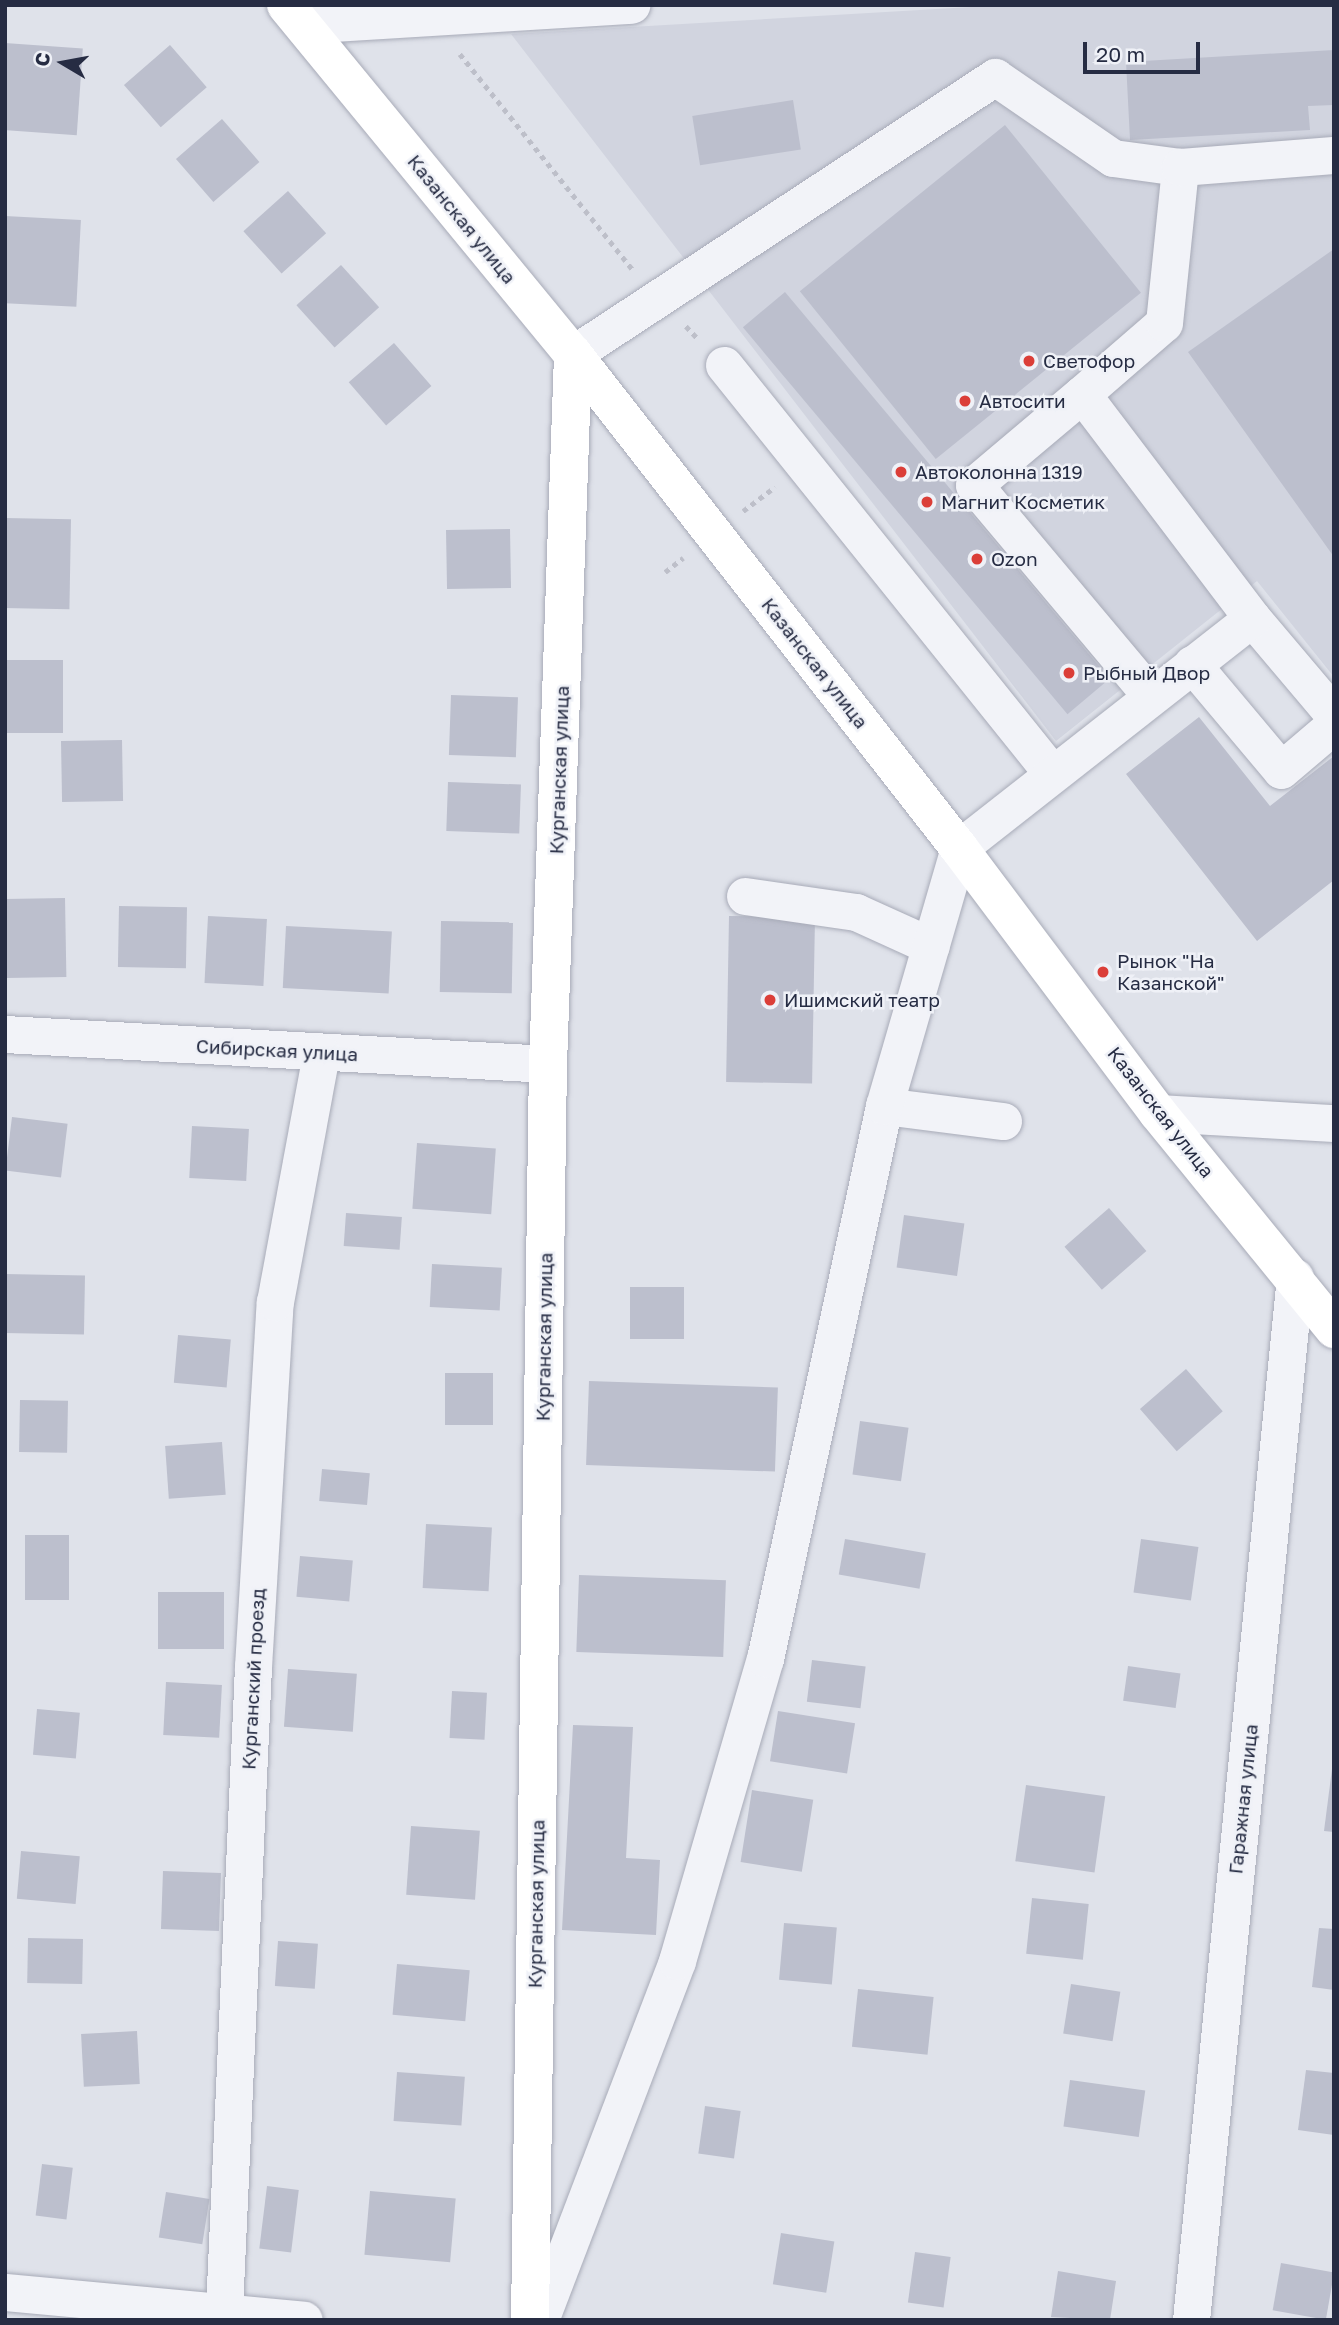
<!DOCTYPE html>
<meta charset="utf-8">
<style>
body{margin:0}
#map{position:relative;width:1339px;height:2325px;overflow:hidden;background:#dfe2ea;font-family:"Golos Text",sans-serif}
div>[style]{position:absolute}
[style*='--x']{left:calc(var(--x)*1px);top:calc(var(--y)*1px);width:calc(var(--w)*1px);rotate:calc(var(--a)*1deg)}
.built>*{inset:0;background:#d1d4df}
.building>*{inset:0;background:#bcbfcd;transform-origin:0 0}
.path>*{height:4.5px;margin-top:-2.25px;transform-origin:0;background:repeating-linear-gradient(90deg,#bdbfc9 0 5px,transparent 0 10px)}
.roads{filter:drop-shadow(0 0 2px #a8abb8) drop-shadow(0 0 2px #a8abb8)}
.minor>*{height:37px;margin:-18.5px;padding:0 18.5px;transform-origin:18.5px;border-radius:18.5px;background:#f2f3f8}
.major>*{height:38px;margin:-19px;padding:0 19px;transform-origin:19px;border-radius:19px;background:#fff}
.dots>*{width:19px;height:19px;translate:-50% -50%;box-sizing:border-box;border:4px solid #eff1f7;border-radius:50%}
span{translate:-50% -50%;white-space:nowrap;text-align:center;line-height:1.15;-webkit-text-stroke:5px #eff1f7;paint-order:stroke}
.street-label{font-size:19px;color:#262c43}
.poi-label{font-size:19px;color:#262c43}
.left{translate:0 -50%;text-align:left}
.frame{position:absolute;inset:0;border:7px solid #262c43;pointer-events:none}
.north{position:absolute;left:28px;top:28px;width:70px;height:70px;-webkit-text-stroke:5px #eff1f7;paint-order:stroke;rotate:280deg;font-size:19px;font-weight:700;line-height:28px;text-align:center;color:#262c43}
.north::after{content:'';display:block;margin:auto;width:24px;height:32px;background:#262c43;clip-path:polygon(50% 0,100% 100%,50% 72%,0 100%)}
.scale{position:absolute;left:1083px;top:42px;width:117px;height:32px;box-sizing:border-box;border:4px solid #262c43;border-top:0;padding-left:9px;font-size:21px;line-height:24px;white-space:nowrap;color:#262c43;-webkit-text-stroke:5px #eff1f7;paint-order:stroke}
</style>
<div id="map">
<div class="built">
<div style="clip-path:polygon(1005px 5px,1334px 5px,1334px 677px,1257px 581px,1056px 741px,511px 34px)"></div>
</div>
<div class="building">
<div style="left:5px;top:43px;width:78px;height:87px;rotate:4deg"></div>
<div style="left:170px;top:45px;width:56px;height:61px;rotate:49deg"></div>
<div style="clip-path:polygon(1334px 50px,1334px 105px,1308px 106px,1310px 130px,1130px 140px,1126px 62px)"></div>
<div style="left:793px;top:100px;width:50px;height:102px;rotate:81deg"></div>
<div style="left:222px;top:119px;width:57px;height:61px;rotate:49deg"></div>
<div style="left:1005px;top:125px;width:216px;height:264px;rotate:51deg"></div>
<div style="left:288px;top:191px;width:57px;height:60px;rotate:48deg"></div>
<div style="left:5px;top:216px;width:76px;height:87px;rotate:3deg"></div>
<div style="clip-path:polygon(1334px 249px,1334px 557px,1188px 352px)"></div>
<div style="left:341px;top:265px;width:57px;height:60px;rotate:48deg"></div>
<div style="left:785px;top:292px;width:505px;height:55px;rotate:50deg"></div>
<div style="left:394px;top:343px;width:57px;height:60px;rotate:49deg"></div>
<div style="left:5px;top:518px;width:66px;height:90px;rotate:1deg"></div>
<div style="left:510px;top:529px;width:59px;height:64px;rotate:89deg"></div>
<div style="left:5px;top:660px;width:58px;height:73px"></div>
<div style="left:451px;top:695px;width:67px;height:60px;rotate:2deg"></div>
<div style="clip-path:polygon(1199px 717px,1270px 806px,1334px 756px,1334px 880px,1257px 941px,1126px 774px)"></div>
<div style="left:122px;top:740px;width:61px;height:61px;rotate:89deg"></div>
<div style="left:448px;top:782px;width:73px;height:49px;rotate:2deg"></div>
<div style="left:65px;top:898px;width:79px;height:60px;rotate:89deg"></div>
<div style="left:119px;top:906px;width:68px;height:61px;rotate:1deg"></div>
<div style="left:208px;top:916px;width:59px;height:67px;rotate:3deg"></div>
<div style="left:729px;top:916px;width:86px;height:166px;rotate:1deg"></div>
<div style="left:441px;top:921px;width:72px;height:71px;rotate:1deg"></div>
<div style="left:286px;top:926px;width:106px;height:62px;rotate:3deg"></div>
<div style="left:12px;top:1117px;width:56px;height:54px;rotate:7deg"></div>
<div style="left:192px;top:1126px;width:57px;height:52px;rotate:3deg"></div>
<div style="left:417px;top:1143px;width:79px;height:66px;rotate:4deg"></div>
<div style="left:1109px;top:1208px;width:57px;height:59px;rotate:49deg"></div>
<div style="left:346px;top:1213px;width:56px;height:33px;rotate:4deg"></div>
<div style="left:904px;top:1215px;width:61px;height:53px;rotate:8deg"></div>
<div style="left:432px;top:1264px;width:70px;height:43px;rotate:3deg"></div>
<div style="left:5px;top:1274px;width:80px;height:59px;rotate:1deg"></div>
<div style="left:684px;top:1287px;width:52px;height:54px;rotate:90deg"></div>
<div style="left:178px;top:1335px;width:53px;height:48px;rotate:5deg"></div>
<div style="left:1186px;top:1369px;width:56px;height:61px;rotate:49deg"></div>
<div style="left:445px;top:1373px;width:48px;height:52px"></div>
<div style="left:589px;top:1381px;width:189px;height:84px;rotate:2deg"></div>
<div style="left:20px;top:1400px;width:48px;height:52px;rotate:1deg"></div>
<div style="left:860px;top:1421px;width:49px;height:54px;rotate:8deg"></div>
<div style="left:222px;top:1442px;width:53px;height:57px;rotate:86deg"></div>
<div style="left:322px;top:1469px;width:48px;height:32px;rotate:5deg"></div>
<div style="left:426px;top:1524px;width:66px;height:64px;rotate:3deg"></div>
<div style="left:25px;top:1535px;width:44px;height:65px"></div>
<div style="left:845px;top:1539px;width:82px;height:36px;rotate:10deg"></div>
<div style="left:1141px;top:1539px;width:58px;height:54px;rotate:8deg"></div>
<div style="left:300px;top:1556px;width:53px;height:41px;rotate:5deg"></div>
<div style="left:579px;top:1575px;width:147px;height:77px;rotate:2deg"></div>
<div style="left:158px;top:1592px;width:66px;height:57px"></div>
<div style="left:812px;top:1660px;width:54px;height:42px;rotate:7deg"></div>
<div style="left:1128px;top:1666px;width:53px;height:35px;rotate:8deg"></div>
<div style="left:288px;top:1669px;width:69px;height:58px;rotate:4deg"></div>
<div style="left:166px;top:1682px;width:56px;height:53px;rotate:3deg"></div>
<div style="left:452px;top:1691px;width:35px;height:47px;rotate:3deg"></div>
<div style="left:37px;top:1709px;width:43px;height:46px;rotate:5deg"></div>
<div style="left:778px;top:1711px;width:78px;height:51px;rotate:9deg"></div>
<div style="clip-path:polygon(573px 1725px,633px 1727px,626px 1858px,660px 1860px,656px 1935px,562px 1930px)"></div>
<div style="clip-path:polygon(1332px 1769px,1334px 1769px,1334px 1832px,1324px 1831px)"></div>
<div style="left:1026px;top:1785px;width:80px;height:77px;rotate:8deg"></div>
<div style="left:752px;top:1790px;width:62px;height:73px;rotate:9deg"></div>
<div style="left:411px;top:1826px;width:69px;height:69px;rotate:4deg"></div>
<div style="left:21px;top:1851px;width:59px;height:48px;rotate:5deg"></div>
<div style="left:163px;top:1871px;width:58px;height:58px;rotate:2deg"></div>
<div style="left:1032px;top:1898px;width:57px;height:56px;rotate:6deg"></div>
<div style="left:784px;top:1923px;width:53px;height:57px;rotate:5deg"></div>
<div style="clip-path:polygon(1319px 1928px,1334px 1929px,1334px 1990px,1312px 1987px)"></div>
<div style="left:28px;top:1938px;width:55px;height:45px;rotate:1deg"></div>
<div style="left:278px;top:1941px;width:40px;height:45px;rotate:4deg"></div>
<div style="left:397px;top:1964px;width:73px;height:51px;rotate:5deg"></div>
<div style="left:1071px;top:1984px;width:50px;height:50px;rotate:9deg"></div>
<div style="left:858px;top:1989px;width:76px;height:58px;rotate:6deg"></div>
<div style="left:137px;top:2031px;width:53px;height:56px;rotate:87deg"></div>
<div style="clip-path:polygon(1306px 2070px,1334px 2073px,1334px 2135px,1298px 2130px)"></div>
<div style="left:397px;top:2072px;width:68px;height:49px;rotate:4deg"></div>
<div style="left:1070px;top:2080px;width:76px;height:47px;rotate:8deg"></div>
<div style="left:705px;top:2106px;width:36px;height:48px;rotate:8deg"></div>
<div style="left:42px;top:2164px;width:31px;height:52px;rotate:7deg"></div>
<div style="left:267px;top:2186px;width:32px;height:63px;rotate:7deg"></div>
<div style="left:370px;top:2191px;width:86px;height:64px;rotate:5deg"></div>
<div style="left:166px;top:2192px;width:44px;height:46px;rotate:9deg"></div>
<div style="left:781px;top:2233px;width:54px;height:52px;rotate:9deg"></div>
<div style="left:915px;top:2252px;width:36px;height:51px;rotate:8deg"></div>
<div style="left:1281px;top:2263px;width:54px;height:48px;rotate:10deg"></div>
<div style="clip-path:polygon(1058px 2271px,1116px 2281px,1110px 2320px,1051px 2317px)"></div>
</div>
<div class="path">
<div style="--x:460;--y:54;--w:278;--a:51.3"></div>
<div style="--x:686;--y:326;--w:19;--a:47"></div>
<div style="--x:743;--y:511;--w:40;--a:-37"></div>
<div style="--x:665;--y:572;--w:23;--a:-38"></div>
</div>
<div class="roads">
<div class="minor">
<div style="--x:295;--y:5;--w:28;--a:42"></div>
<div style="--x:316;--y:24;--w:316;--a:-3.5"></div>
<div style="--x:573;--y:354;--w:505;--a:-33.28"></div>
<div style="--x:995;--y:77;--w:143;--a:34.5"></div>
<div style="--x:1113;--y:158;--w:68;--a:7.7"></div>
<div style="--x:724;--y:365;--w:522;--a:51.22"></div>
<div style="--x:1082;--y:394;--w:141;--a:139.9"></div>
<div style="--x:974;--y:485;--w:275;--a:50"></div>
<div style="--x:1252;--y:618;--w:127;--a:49.8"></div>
<div style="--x:1192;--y:664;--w:138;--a:50"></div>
<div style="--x:1281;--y:770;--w:70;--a:-40.3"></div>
<div style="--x:745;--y:896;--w:112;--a:8.2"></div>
<div style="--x:856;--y:912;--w:82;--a:24.4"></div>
<div style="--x:5;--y:1034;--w:544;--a:3.16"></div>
<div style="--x:884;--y:1106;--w:120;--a:7.2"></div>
<div style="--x:1158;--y:1113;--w:176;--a:3.3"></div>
<div style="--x:5;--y:2292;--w:300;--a:5.3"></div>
<div style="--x:224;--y:2310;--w:644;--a:-87.42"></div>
<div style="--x:253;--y:1667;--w:366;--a:-86.6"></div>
<div style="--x:275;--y:1302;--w:253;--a:-79.5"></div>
<div style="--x:540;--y:2320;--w:384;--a:-69.1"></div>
<div style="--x:677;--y:1961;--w:315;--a:-73.8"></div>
<div style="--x:765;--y:1659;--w:566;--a:-77.86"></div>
<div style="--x:884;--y:1106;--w:269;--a:-73.8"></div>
<div style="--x:959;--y:848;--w:372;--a:-38.1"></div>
<div style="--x:1252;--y:618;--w:281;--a:-127.2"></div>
<div style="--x:1082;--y:394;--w:108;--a:-40.9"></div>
<div style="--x:1164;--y:323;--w:157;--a:-84.1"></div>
<div style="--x:1180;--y:167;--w:154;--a:-4.5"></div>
<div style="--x:1191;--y:2320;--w:1048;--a:-84.31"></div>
</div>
<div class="major">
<div style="--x:286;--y:5;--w:452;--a:50.6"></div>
<div style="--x:573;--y:354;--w:627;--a:52"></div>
<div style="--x:959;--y:848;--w:331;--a:53.1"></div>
<div style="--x:1158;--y:1113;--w:279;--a:50.8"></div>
<div style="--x:530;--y:2320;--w:1256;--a:-89.18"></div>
<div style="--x:548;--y:1064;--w:710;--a:-87.98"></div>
</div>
</div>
<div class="dots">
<div style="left:1029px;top:361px;background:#db3e38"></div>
<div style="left:965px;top:401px;background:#db3e38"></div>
<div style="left:901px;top:472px;background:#db3e38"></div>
<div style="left:927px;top:502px;background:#db3e38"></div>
<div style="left:977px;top:559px;background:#db3e38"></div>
<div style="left:1069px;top:673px;background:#db3e38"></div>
<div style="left:1103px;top:972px;background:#db3e38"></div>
<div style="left:770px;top:1000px;background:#db3e38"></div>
</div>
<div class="street-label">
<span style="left:462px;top:219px;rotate:51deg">Казанская улица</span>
<span style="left:815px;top:663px;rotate:52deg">Казанская улица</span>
<span style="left:559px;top:770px;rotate:-88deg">Курганская улица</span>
<span style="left:277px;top:1050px;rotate:3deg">Сибирская улица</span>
<span style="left:1161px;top:1112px;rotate:52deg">Казанская улица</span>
<span style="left:544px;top:1337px;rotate:-89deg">Курганская улица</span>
<span style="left:253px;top:1679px;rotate:-87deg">Курганский проезд</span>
<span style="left:1243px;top:1799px;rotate:-84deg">Гаражная улица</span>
<span style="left:536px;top:1904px;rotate:-89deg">Курганская улица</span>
</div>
<div class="poi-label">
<span class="left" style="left:1043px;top:361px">Светофор</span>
<span class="left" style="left:979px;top:401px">Автосити</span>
<span class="left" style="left:915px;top:472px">Автоколонна 1319</span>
<span class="left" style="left:941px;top:502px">Магнит Косметик</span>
<span class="left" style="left:991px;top:559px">Ozon</span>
<span class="left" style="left:1083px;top:673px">Рыбный Двор</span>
<span class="left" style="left:1117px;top:972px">Рынок "На<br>Казанской"</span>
<span class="left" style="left:784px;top:1000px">Ишимский театр</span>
</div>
<div class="frame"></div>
<div class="north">С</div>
<div class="scale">20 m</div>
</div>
